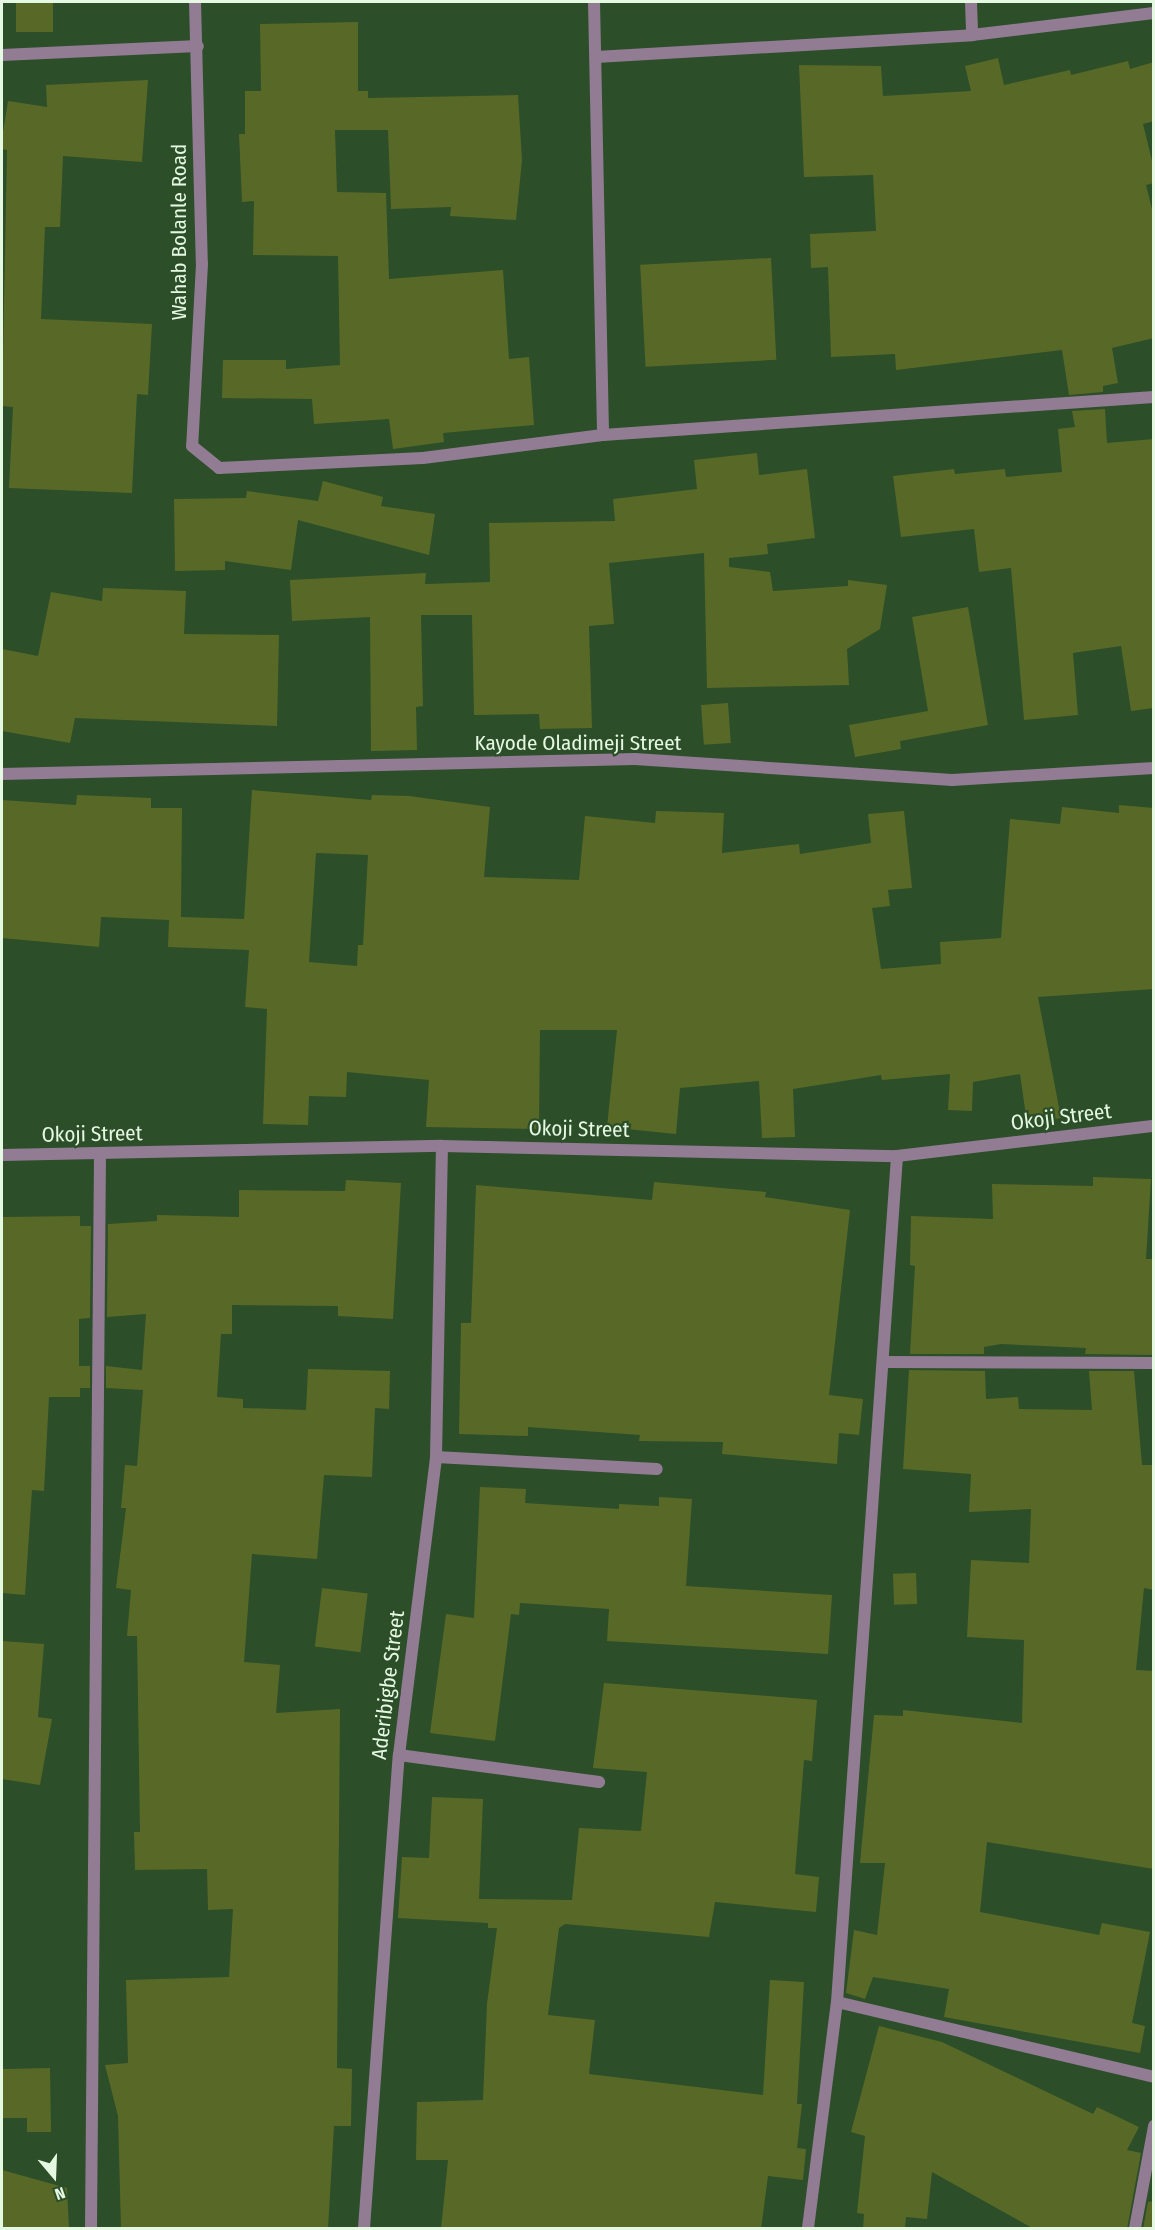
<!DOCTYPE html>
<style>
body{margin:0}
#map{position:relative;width:1155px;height:2230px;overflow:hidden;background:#2c4e29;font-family:"Fira Sans Condensed",sans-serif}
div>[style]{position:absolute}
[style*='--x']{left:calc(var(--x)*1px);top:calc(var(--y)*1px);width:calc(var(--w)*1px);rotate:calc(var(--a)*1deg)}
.building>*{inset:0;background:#586927;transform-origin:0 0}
.minor>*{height:12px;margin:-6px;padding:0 6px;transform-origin:6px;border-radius:6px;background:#917c94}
span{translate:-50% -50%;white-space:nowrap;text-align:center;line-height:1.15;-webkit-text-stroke:4.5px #2c4e29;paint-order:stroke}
.street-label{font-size:21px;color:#e5f8e2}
.frame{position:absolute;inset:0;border:3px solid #e5f8e2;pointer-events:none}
.north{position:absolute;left:24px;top:2146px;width:60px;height:60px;-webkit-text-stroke:4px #2c4e29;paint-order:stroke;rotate:161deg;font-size:16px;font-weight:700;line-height:24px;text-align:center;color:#e5f8e2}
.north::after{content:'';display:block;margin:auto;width:21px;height:27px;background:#e5f8e2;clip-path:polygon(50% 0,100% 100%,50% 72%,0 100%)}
</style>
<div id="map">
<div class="building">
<div style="left:16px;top:2px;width:37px;height:30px"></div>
<div style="clip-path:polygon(358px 22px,358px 91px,368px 91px,368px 98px,518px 95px,522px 160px,516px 220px,450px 216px,451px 207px,391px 209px,388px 130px,335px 130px,337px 192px,386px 193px,389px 279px,503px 270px,509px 359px,529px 357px,534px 425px,443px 433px,444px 442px,393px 449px,389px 419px,314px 424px,312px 399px,222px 398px,223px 360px,286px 360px,286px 369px,340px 365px,338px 256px,253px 255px,254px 201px,242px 202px,239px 134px,245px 134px,245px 91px,261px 91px,260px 24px)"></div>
<div style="clip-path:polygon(998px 58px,1004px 85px,1070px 70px,1071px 75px,1128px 61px,1130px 69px,1154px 62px,1154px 121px,1143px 124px,1154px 169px,1154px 183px,1146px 185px,1154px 217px,1154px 338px,1112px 348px,1118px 383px,1103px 386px,1103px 392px,1069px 395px,1062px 350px,896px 370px,895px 354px,831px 357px,828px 267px,811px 268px,810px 234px,876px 231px,873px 175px,804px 177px,799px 65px,881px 66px,883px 96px,971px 91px,965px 66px)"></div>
<div style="clip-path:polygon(148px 80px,142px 162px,63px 156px,60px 227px,45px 227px,41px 319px,152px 324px,148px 395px,137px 394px,132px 493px,9px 488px,13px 407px,2px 406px,7px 150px,2px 149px,2px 138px,8px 101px,47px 107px,46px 85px)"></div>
<div style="left:771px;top:258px;width:102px;height:131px;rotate:87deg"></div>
<div style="clip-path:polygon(1105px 409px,1107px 443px,1154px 439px,1154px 708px,1131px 711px,1121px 646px,1073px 653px,1078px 715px,1024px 720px,1011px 568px,979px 572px,974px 529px,901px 537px,893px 476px,954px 469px,955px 474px,1005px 469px,1006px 477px,1062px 472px,1058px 429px,1075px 427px,1072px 411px)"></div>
<div style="clip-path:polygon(757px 453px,759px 475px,807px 469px,815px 538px,767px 544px,768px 554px,729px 558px,729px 567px,770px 572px,773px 591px,848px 586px,848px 580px,887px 585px,880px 629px,847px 649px,849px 685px,707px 688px,704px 553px,609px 563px,614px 624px,589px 626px,592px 728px,540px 729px,539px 714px,474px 715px,472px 615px,421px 615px,423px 706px,416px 707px,417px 750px,371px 751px,370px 617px,292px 621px,290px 580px,426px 573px,425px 584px,490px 582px,489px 523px,615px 521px,613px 499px,697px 489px,694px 460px)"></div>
<div style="clip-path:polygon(323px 481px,383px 497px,381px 506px,435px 514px,429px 555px,298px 520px,291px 570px,225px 561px,225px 570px,175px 571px,174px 499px,246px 498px,247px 491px,318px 501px)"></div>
<div style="clip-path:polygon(103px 588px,186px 591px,184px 634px,279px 635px,277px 726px,75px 718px,70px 743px,2px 731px,2px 649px,38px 656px,51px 592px,102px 601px)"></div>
<div style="clip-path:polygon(968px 607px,988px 725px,900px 741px,901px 749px,855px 757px,849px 725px,928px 711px,912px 617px)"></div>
<div style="left:728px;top:703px;width:40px;height:27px;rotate:86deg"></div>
<div style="clip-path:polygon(evenodd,252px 790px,371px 800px,372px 795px,409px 796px,490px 807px,484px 877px,579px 880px,585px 816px,655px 823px,656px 811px,724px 813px,722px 853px,799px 844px,800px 854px,871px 843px,868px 814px,904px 811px,912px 888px,888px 890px,890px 906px,872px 908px,881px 969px,941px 964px,940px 942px,1001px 938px,1010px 819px,1060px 824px,1062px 807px,1119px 813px,1119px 805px,1154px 808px,1154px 989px,1038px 997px,1061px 1118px,1027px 1123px,1020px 1074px,973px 1082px,972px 1111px,948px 1110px,950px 1074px,882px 1080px,881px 1075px,793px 1089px,795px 1137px,762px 1138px,759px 1081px,680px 1088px,676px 1134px,607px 1127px,617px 1030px,540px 1030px,539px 1129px,426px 1127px,429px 1080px,347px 1072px,346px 1097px,309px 1096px,308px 1125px,263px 1124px,267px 1009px,245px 1007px,249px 950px,168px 947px,169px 920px,101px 917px,99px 947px,2px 938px,2px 800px,76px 805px,77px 795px,151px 798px,151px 808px,182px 808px,181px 917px,244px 919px,252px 790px,316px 853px,368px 855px,363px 945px,358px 945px,357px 966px,309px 962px,316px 853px)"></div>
<div style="clip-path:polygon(1093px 1177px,1151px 1179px,1146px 1259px,1154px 1259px,1154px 1355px,1085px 1354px,1086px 1348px,1001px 1344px,984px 1347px,984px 1354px,910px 1354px,915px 1266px,910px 1265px,911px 1216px,993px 1219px,992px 1184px,1093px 1186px)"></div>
<div style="clip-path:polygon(346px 1180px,401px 1183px,393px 1319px,338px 1316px,338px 1306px,232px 1305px,232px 1334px,221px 1334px,217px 1397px,243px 1399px,243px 1408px,306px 1410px,308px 1369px,390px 1371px,389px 1409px,375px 1408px,372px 1477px,324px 1475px,317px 1559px,252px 1554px,244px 1662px,280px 1665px,276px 1713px,340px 1709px,337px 2068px,352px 2069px,351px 2126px,334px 2126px,328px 2229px,121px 2229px,118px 2116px,105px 2065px,128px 2063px,126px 1980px,229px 1977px,233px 1909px,208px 1910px,207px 1869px,135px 1870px,134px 1832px,140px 1832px,137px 1636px,127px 1636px,131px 1590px,116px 1588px,126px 1508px,121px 1508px,125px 1465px,137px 1466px,143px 1390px,106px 1388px,106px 1366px,142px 1370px,146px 1314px,107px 1317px,108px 1224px,157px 1221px,157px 1215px,239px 1217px,239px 1190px,345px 1191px)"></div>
<div style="clip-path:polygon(654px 1182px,766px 1192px,765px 1197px,850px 1210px,829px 1395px,863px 1399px,859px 1435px,839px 1433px,837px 1464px,722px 1454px,723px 1442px,639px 1441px,640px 1435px,528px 1427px,528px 1436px,459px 1434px,461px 1323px,471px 1323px,476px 1185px,652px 1200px)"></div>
<div style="clip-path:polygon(80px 1216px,80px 1226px,91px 1226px,90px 1318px,79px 1319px,79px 1366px,90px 1366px,90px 1388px,80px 1388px,80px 1397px,49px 1397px,44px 1491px,32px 1490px,25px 1595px,2px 1593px,2px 1217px)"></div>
<div style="clip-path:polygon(909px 1370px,985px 1371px,986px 1399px,1018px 1397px,1019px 1409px,1092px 1410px,1089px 1371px,1134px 1371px,1142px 1465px,1154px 1465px,1154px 1590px,1144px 1588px,1136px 1670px,1154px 1671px,1154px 1869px,987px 1842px,980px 1912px,1099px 1935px,1102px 1923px,1150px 1932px,1132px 2023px,1145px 2026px,1140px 2053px,944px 2017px,949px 1989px,873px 1977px,865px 1999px,846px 1993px,854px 1930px,877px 1935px,885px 1863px,860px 1863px,874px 1715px,903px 1716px,903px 1710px,1022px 1723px,1024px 1640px,967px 1637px,971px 1560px,1029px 1563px,1031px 1509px,969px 1512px,971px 1474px,903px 1469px)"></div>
<div style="clip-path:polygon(480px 1487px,526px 1489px,525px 1503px,619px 1509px,619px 1504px,659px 1506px,659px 1497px,692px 1499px,686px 1586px,832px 1595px,828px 1654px,607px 1641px,609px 1609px,520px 1603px,519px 1615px,511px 1614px,495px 1741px,430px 1733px,446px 1614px,474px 1618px)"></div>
<div style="left:916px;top:1573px;width:31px;height:23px;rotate:88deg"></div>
<div style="left:322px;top:1588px;width:46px;height:59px;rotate:7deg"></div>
<div style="clip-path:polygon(2px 1641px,44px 1644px,38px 1717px,52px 1719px,40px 1785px,2px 1779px)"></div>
<div style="clip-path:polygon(604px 1683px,817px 1700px,812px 1761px,804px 1760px,795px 1874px,819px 1877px,816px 1912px,715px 1902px,709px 1937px,565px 1924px,559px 1928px,548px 2015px,595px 2020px,589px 2074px,763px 2095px,770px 1980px,804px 1982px,797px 2104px,802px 2104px,797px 2148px,806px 2149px,803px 2180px,768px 2176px,761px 2229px,441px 2229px,448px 2160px,416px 2160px,417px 2102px,483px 2100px,487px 2004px,497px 1928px,488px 1928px,488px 1923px,398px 1918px,402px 1857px,429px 1858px,432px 1797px,483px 1799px,479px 1899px,572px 1900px,579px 1828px,641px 1831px,647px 1772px,593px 1768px)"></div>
<div style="clip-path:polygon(879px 2026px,942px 2042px,1093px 2114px,1097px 2107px,1139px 2127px,1127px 2150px,1141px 2153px,1127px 2229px,1034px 2229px,932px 2172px,927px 2219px,906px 2217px,905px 2229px,863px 2229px,864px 2214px,857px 2213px,865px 2136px,851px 2132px)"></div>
<div style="clip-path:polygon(50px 2068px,51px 2132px,27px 2132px,27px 2118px,2px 2118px,2px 2069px)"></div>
<div style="clip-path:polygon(2px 2170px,67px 2188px,69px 2229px,2px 2229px)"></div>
<div style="clip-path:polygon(1154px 2201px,1154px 2229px,1143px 2229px,1148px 2202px)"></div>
</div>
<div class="minor">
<div style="--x:195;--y:2;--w:262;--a:88.5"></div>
<div style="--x:202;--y:264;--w:182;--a:93.1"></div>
<div style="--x:192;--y:446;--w:35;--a:39"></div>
<div style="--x:219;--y:468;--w:204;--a:-2.8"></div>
<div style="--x:423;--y:458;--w:181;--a:-7.3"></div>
<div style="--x:603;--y:435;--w:552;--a:-3.95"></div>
<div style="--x:594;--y:2;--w:433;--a:88.8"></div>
<div style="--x:971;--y:2;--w:33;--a:88"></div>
<div style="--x:2;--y:55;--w:196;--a:-2.6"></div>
<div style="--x:596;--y:57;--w:377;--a:-3.3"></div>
<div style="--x:972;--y:35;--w:183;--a:-6.9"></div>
<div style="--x:2;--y:774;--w:633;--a:-1.36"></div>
<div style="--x:635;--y:759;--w:318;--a:3.8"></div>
<div style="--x:952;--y:780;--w:202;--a:-3.4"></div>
<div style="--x:2;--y:1155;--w:440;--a:-1.2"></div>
<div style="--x:442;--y:1146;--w:455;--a:1.3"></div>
<div style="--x:897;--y:1156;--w:259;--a:-6.7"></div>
<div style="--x:884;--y:1362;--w:270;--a:0.2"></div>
<div style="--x:436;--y:1457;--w:221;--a:3.1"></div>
<div style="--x:399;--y:1755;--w:202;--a:7.7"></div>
<div style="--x:837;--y:2002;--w:326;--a:13.3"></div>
<div style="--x:91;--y:2228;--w:1075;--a:-89.52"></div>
<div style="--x:364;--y:2228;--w:474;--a:-85.8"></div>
<div style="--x:399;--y:1755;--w:300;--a:-82.9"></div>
<div style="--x:436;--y:1457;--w:311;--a:-88.9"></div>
<div style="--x:808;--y:2228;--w:228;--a:-82.7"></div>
<div style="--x:837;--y:2002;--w:848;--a:-85.94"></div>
<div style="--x:1135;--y:2228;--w:104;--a:-79.4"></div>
</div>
<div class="street-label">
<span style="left:179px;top:232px;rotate:-90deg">Wahab Bolanle Road</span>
<span style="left:578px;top:743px">Kayode Oladimeji Street</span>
<span style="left:1061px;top:1117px;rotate:-7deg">Okoji Street</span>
<span style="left:579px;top:1129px;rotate:1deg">Okoji Street</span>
<span style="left:92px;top:1134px;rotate:-1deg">Okoji Street</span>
<span style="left:388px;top:1685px;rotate:-83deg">Aderibigbe Street</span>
</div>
<div class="frame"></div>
<div class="north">N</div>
</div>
